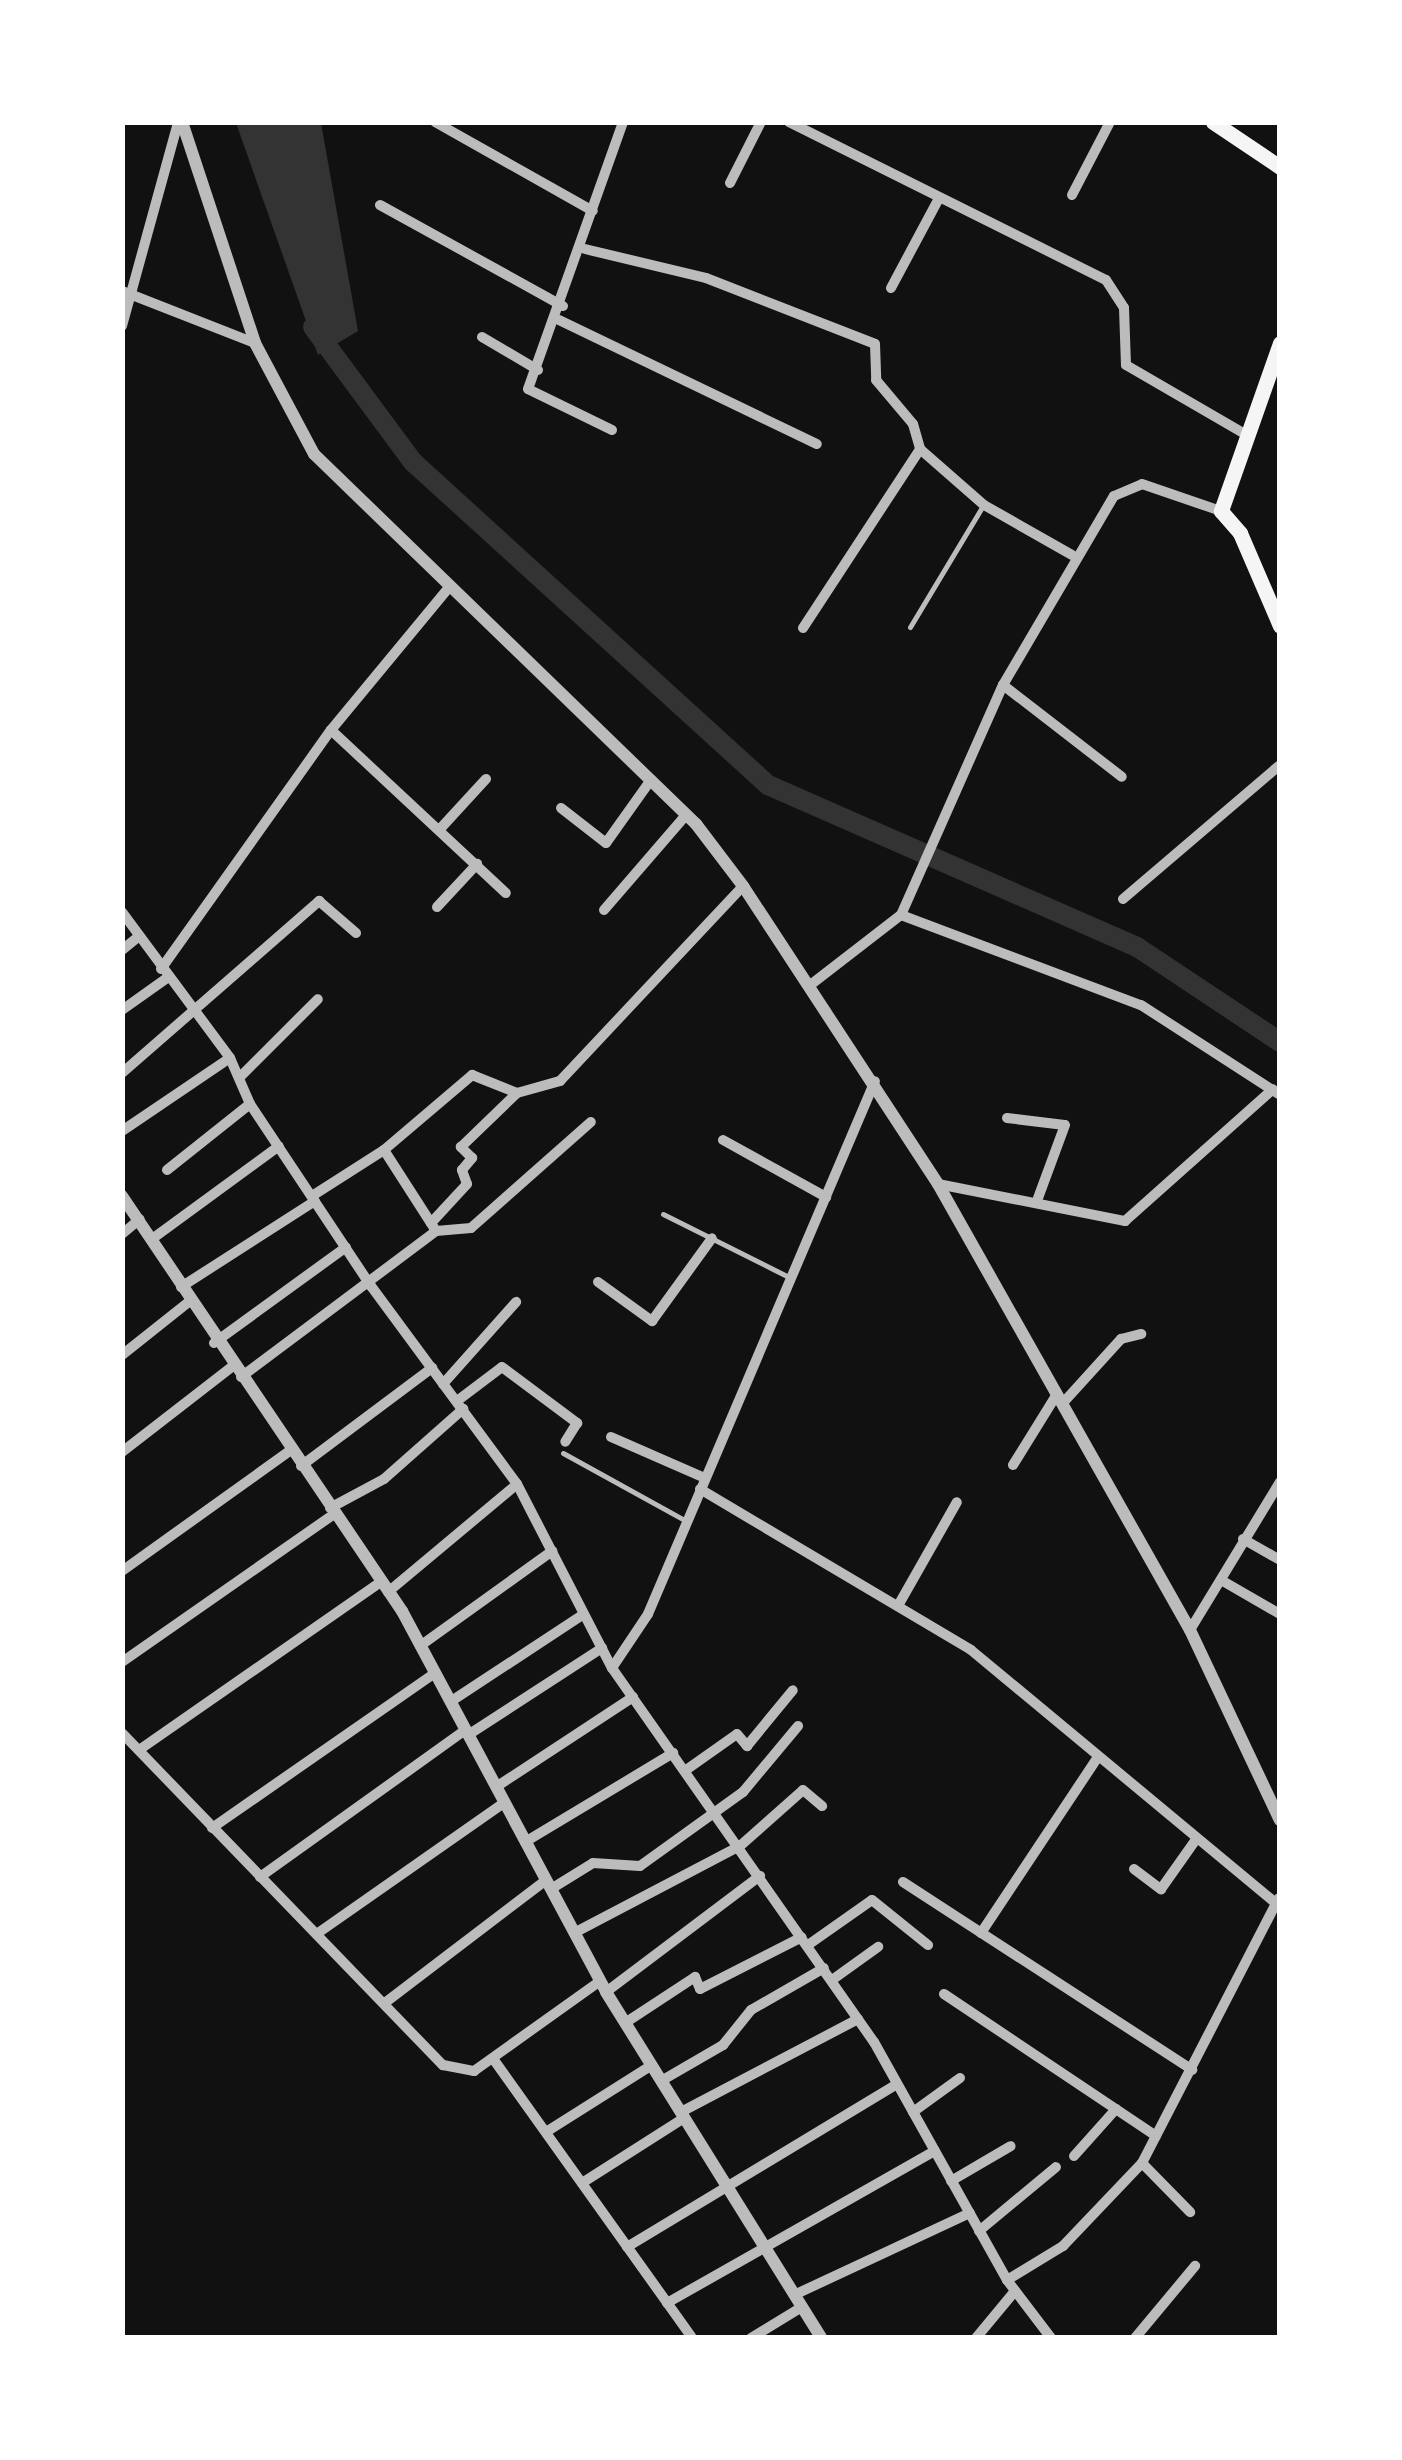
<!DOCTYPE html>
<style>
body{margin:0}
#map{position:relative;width:1402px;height:2460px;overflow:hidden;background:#111;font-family:Inter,sans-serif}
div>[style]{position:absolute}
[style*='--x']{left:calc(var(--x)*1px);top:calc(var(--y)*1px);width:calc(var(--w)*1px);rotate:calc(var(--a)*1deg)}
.water>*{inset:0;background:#333}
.canal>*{height:20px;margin:-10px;padding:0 10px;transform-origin:10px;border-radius:10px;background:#333}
.service>*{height:5px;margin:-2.5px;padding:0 2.5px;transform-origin:2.5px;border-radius:2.5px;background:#bcbcbc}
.minor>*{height:10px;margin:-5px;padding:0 5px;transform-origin:5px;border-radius:5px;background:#bcbcbc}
.tertiary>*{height:12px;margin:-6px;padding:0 6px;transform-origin:6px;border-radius:6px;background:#bcbcbc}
.secondary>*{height:15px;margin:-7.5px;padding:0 7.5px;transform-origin:7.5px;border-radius:7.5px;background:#f5f5f5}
span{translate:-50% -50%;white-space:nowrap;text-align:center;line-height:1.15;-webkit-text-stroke:10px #fff;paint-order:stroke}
.frame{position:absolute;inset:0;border:125px solid #fff;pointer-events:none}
</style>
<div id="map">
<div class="water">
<div style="clip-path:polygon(236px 123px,321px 123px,358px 331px,318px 355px)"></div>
</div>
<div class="canal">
<div style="--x:313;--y:327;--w:168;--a:53.5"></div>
<div style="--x:413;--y:462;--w:480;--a:42.3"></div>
<div style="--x:768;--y:785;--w:403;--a:23.7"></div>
<div style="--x:1137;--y:947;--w:172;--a:33.6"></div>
</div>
<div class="service">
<div style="--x:910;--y:627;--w:140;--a:-59"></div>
<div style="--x:663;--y:1214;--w:143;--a:26.6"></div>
<div style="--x:563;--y:1453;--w:141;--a:28.9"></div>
</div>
<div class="minor">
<div style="--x:435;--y:122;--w:181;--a:29.4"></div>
<div style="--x:789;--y:122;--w:354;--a:26.5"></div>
<div style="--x:1106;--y:280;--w:33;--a:57"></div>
<div style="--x:1124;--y:308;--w:57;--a:88"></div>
<div style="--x:1126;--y:365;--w:138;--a:30.1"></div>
<div style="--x:730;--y:183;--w:68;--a:-63.1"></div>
<div style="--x:1072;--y:195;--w:82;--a:-62.5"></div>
<div style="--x:380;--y:205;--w:209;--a:28.9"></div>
<div style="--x:585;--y:249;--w:124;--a:13.5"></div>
<div style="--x:706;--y:278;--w:181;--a:21.3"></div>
<div style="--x:875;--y:344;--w:36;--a:88"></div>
<div style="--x:876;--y:380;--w:57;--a:49.9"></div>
<div style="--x:913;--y:424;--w:26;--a:74"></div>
<div style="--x:920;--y:449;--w:85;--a:41.2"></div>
<div style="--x:984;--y:505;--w:101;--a:29.6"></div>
<div style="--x:891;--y:288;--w:102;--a:-61.9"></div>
<div style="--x:122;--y:291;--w:143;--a:21.4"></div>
<div style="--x:559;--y:320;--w:286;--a:25.7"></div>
<div style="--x:122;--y:326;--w:212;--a:-74.6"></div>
<div style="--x:482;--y:337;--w:65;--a:30.5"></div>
<div style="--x:612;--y:430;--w:93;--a:-154"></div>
<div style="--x:528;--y:389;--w:283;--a:-70.4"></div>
<div style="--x:803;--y:628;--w:214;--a:-56.8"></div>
<div style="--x:1003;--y:685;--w:150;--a:37.7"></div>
<div style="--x:331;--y:730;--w:239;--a:43"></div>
<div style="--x:561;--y:808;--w:57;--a:37.9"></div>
<div style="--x:606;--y:843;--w:76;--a:-54.6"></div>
<div style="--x:440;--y:829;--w:68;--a:-47.4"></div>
<div style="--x:1123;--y:899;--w:206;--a:-40.5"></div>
<div style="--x:437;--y:907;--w:59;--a:-47.1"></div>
<div style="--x:604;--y:910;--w:125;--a:-49.2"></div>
<div style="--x:122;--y:912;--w:182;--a:53.5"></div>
<div style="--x:230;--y:1058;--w:50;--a:66.5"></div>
<div style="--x:250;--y:1104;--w:219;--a:56.4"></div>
<div style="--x:371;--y:1286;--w:246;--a:53.6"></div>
<div style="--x:517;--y:1484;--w:207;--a:62.7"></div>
<div style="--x:612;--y:1668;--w:457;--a:55"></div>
<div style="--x:874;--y:2042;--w:273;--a:60.8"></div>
<div style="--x:1007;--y:2280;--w:73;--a:52.8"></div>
<div style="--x:901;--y:915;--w:256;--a:20.6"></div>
<div style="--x:1141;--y:1005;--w:166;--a:32.9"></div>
<div style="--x:122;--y:950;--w:22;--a:-39"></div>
<div style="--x:161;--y:969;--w:293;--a:-54.6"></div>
<div style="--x:331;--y:730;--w:182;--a:-50.4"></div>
<div style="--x:809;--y:986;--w:116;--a:-37.7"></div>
<div style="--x:901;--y:915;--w:252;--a:-66.1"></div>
<div style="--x:1003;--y:685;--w:219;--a:-59.6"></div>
<div style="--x:1114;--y:496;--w:30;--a:-23"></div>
<div style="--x:1142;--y:484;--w:83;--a:18.9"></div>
<div style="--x:122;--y:1010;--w:55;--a:-35.4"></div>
<div style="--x:122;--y:1073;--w:262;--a:-41.1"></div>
<div style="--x:319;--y:901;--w:49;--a:40.9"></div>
<div style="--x:240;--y:1077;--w:110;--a:-45"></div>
<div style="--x:1007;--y:1118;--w:58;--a:6.9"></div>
<div style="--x:1065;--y:1125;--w:78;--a:110.3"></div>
<div style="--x:122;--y:1131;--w:130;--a:-34.1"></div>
<div style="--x:723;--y:1140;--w:118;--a:29"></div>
<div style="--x:384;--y:1150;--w:96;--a:57.3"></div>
<div style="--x:436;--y:1231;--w:35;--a:-5"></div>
<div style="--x:471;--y:1228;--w:160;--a:-41.5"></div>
<div style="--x:167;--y:1170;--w:106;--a:-38.5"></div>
<div style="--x:938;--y:1184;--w:191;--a:11.2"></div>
<div style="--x:1125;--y:1221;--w:198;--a:-41.7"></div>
<div style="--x:312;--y:1196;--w:85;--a:-32.6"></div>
<div style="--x:384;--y:1150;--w:116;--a:-40.4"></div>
<div style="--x:472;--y:1075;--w:48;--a:21.8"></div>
<div style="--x:517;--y:1093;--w:45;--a:-15.6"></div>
<div style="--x:560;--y:1081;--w:267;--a:-46.8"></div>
<div style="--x:431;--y:1223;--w:53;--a:-47.3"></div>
<div style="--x:467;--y:1184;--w:15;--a:-110"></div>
<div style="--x:462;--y:1170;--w:16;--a:-50"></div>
<div style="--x:472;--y:1158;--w:16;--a:-135"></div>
<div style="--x:461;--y:1147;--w:78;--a:-44"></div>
<div style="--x:122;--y:1234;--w:23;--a:-40"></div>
<div style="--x:152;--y:1239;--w:157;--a:-36.2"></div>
<div style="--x:598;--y:1282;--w:67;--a:35.8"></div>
<div style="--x:652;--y:1321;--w:102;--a:-54.1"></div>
<div style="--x:181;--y:1287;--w:159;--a:-32.7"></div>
<div style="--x:214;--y:1343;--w:163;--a:-36"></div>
<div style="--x:122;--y:1355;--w:87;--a:-38.5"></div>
<div style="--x:241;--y:1377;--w:244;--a:-36.8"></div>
<div style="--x:443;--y:1384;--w:110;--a:-48.3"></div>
<div style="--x:457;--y:1401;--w:56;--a:-37.1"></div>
<div style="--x:502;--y:1367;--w:94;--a:36.7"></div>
<div style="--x:577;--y:1423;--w:22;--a:122"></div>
<div style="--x:1062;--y:1404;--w:88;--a:-47.8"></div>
<div style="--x:1121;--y:1339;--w:21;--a:-14"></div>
<div style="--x:611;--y:1437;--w:103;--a:23.6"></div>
<div style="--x:122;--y:1452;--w:140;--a:-37.8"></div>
<div style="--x:1013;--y:1465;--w:84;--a:-58.2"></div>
<div style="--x:301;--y:1466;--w:164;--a:-36.8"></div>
<div style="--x:700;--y:1489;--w:315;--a:30.7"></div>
<div style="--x:971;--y:1650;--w:396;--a:39.7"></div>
<div style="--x:330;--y:1508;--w:61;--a:-28.2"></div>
<div style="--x:384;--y:1479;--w:106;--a:-41.5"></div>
<div style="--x:1243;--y:1539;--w:43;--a:29.6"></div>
<div style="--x:122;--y:1571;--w:208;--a:-35.6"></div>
<div style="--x:1221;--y:1580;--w:68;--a:30"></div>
<div style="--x:388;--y:1592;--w:168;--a:-39.9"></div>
<div style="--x:899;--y:1604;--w:117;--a:-60.4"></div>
<div style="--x:1190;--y:1630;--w:173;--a:-58.7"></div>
<div style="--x:420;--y:1646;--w:163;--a:-35.7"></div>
<div style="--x:122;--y:1662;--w:259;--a:-34.9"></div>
<div style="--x:612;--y:1668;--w:65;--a:-56.3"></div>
<div style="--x:648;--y:1614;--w:579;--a:-66.93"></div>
<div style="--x:450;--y:1702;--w:160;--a:-33.3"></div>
<div style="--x:122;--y:1733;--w:462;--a:46"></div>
<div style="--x:443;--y:2065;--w:32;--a:11"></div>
<div style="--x:474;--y:2071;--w:155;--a:-35.5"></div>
<div style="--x:468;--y:1735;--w:160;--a:-33"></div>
<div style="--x:139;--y:1750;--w:295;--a:-34.8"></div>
<div style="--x:686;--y:1770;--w:62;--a:-35.2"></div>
<div style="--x:737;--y:1734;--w:16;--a:50"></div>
<div style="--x:747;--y:1746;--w:72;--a:-50.6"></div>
<div style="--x:496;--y:1787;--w:164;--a:-33.3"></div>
<div style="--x:212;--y:1828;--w:272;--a:-34.8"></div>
<div style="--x:525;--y:1842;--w:173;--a:-31"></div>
<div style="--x:1134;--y:1869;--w:34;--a:37"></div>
<div style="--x:1161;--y:1889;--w:62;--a:-54.8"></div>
<div style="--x:260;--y:1877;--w:252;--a:-35.6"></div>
<div style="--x:903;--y:1882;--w:345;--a:33"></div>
<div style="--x:551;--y:1889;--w:49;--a:-31.8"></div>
<div style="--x:593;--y:1863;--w:47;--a:3.7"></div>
<div style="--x:640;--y:1866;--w:127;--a:-35.7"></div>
<div style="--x:743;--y:1792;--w:86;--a:-50.2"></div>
<div style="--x:318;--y:1933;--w:227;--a:-35"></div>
<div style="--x:574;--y:1933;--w:187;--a:-27.7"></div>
<div style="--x:740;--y:1846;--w:84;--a:-41.6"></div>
<div style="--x:803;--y:1790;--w:25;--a:40"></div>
<div style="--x:981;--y:1933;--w:211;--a:-56.4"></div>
<div style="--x:808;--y:1945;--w:78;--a:-35.1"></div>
<div style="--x:872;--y:1900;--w:72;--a:38.8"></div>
<div style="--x:832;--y:1980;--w:57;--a:-35.7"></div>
<div style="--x:606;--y:1992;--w:193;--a:-37"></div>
<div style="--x:944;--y:1994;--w:255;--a:33.8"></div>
<div style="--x:386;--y:2002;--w:201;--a:-37.3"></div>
<div style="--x:625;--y:2023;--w:84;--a:-33.3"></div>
<div style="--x:695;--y:1977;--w:13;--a:67"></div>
<div style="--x:700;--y:1989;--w:114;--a:-27"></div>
<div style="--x:494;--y:2060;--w:341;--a:54.5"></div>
<div style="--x:661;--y:2081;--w:72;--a:-30.1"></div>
<div style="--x:723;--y:2045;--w:45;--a:-51.3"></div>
<div style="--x:751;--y:2010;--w:84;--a:-29.9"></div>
<div style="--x:681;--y:2112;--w:200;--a:-27.7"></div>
<div style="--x:913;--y:2112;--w:58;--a:-35.9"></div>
<div style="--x:546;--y:2132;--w:125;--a:-32.3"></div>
<div style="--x:1074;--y:2156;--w:63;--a:-48.2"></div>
<div style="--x:1142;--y:2163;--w:69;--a:45.6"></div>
<div style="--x:951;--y:2181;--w:69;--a:-30.3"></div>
<div style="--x:582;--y:2183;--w:121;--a:-32.5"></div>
<div style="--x:979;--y:2231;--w:100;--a:-39.7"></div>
<div style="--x:627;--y:2247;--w:315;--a:-31.1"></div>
<div style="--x:1007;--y:2280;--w:66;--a:-31.3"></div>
<div style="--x:1063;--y:2246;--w:115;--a:-46.4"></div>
<div style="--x:1142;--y:2163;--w:298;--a:-62.7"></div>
<div style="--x:794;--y:2295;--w:194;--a:-25"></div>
<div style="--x:667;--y:2303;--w:308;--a:-29.6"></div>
<div style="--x:751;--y:2338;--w:60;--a:-31.3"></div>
<div style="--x:976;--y:2338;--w:61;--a:-50.3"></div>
<div style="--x:1135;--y:2338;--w:94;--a:-50.2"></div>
</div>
<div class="tertiary">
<div style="--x:182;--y:122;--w:233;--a:71.7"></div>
<div style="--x:255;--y:343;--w:126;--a:62"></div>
<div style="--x:314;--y:454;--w:532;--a:44.09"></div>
<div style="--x:696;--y:824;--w:78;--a:52.8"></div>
<div style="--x:743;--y:886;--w:356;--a:56.8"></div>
<div style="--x:938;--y:1184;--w:512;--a:60.53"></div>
<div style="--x:1190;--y:1630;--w:210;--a:64.7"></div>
<div style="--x:122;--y:1196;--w:501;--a:55.99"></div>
<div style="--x:402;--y:1611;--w:432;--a:61.8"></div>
<div style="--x:606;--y:1992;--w:407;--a:58.1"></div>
</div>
<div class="secondary">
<div style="--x:1213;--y:122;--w:81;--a:33.9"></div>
<div style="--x:1280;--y:343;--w:178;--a:109.4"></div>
<div style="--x:1221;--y:511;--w:29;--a:49"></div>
<div style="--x:1240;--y:533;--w:101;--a:66.7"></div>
</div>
<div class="frame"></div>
</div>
